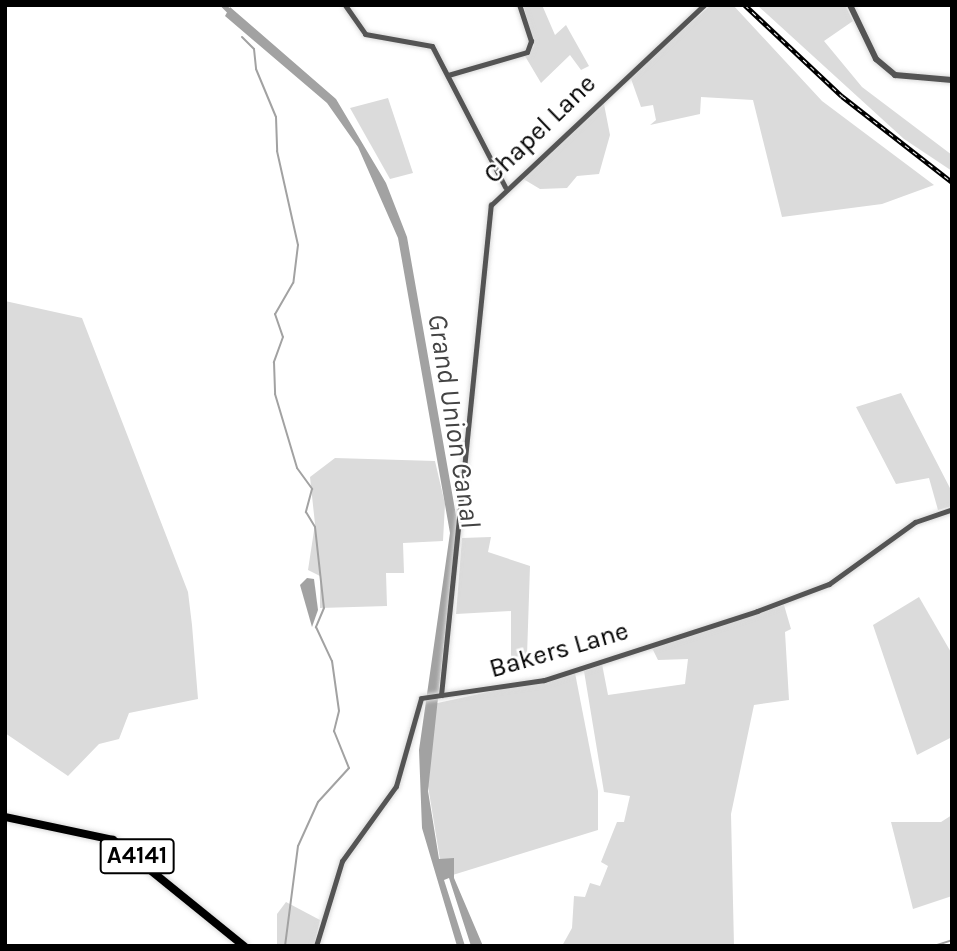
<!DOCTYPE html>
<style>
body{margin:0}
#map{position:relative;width:957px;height:951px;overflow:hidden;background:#fff;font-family:Karla,sans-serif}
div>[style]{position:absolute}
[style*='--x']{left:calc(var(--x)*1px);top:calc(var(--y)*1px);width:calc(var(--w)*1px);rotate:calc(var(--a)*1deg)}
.green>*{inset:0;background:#dbdbdb}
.water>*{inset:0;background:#a2a2a2}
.stream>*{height:2px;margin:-1px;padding:0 1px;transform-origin:1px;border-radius:1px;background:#a2a2a2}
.canal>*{height:5px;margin:-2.5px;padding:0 2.5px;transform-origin:2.5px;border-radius:2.5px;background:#a2a2a2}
.roads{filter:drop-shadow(0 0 2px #dbdbdb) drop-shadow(0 0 2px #dbdbdb)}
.minor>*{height:5px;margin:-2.5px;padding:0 2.5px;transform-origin:2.5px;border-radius:2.5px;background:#545454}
.tertiary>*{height:6px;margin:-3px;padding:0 3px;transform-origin:3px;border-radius:3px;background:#545454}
.primary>*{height:8px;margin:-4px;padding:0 4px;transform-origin:4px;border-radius:4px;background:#000}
.rail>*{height:4.5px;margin-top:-2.25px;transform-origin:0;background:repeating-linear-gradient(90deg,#fff 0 5px,#000 0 10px);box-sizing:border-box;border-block:2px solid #000}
span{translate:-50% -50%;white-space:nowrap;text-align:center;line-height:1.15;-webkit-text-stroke:5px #fff;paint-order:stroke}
.shield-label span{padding:2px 5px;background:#fff;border:2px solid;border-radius:5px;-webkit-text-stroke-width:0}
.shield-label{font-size:24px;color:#000;font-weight:700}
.street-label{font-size:26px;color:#000}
.water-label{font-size:28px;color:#434343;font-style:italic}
.frame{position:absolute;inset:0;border:7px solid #000;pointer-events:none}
</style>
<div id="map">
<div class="green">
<div style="clip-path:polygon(542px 5px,555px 35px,566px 25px,589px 66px,581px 70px,570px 55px,541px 83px,525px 56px,534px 46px,524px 7px)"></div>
<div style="clip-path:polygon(711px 5px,733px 5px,822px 101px,934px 185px,882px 204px,782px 217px,753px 100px,701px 97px,700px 114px,650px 125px,656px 120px,653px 105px,641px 107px,630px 76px)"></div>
<div style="clip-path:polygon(757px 5px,845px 5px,853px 21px,824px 41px,862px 87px,952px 155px,952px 171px,904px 139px)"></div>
<div style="clip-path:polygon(388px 98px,413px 173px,390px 179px,350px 108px)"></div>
<div style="clip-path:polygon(603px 99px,610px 135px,599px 174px,577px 176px,567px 188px,540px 189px,520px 177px)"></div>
<div style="clip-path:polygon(5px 301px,82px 318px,188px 592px,192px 625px,198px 699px,129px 713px,119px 739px,99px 744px,68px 776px,5px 733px)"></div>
<div style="clip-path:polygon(901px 393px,952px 492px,952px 506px,938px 510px,929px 478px,896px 484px,856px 407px)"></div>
<div style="clip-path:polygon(335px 458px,435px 461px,445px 504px,443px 541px,403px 543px,404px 573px,386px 573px,387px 606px,320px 608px,320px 576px,308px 570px,315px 524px,310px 477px)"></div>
<div style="clip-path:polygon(491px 537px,488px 552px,530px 566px,527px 656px,511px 657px,511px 611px,456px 614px,462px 538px)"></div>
<div style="clip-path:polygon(919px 597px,952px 654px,952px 737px,917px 755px,873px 625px)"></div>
<div style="clip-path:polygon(784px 605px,791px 629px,785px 632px,789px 700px,754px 705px,731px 814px,734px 946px,562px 946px,572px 928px,574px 896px,585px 897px,590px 883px,600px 886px,608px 866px,601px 862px,617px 822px,624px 822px,630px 796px,604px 792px,584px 671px,602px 664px,608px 695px,685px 684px,688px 659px,658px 660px,651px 646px)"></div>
<div style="clip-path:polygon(575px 673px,598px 791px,598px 830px,443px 878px,428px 786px,433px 704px)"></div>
<div style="clip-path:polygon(952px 815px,952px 896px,913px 909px,891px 822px,941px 822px)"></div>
<div style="clip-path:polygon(286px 902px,320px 920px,314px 946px,277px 946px,277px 914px)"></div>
</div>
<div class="water">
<div style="clip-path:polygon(230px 7px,336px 99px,386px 183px,407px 237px,457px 521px,428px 791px,439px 859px,454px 858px,454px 878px,483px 946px,471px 946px,449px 878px,444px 880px,465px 946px,457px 946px,422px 828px,419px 750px,450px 533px,398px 238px,358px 147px,327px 103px,225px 16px)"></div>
<div style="clip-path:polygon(307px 578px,314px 579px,318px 610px,312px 627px,300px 585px)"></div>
</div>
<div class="stream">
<div style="--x:242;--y:37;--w:17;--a:45"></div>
<div style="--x:254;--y:49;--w:20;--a:84"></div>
<div style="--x:256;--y:69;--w:52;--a:67.4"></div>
<div style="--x:276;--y:117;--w:34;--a:88"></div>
<div style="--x:277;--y:151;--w:96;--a:77.4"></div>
<div style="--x:298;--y:245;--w:38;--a:97"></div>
<div style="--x:293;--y:283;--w:36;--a:120"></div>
<div style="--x:275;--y:314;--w:24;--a:71"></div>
<div style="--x:283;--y:337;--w:27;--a:110"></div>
<div style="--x:274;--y:362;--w:32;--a:88"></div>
<div style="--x:275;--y:394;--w:77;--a:73.4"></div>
<div style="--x:297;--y:468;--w:26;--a:54"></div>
<div style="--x:312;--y:489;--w:24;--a:105"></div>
<div style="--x:306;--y:512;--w:17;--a:59"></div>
<div style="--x:315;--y:527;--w:81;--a:83.7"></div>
<div style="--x:324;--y:608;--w:21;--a:113"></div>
<div style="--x:316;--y:627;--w:38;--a:65"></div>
<div style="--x:332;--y:661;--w:50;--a:82"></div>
<div style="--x:339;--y:711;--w:21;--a:104"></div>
<div style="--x:334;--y:731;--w:40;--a:68"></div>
<div style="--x:349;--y:768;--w:46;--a:132.4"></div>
<div style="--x:318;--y:802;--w:48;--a:114.4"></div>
<div style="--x:298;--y:846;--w:101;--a:97.4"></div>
<div style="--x:934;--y:946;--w:19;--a:-18"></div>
</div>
<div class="canal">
<div style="--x:223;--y:5;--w:14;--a:45"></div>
</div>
<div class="roads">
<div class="minor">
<div style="--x:345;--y:5;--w:35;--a:55"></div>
<div style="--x:365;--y:34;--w:68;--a:10.2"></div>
<div style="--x:432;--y:46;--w:159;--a:62.6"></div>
<div style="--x:448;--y:75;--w:82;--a:-16.2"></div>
<div style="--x:527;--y:52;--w:12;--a:-70"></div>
<div style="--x:531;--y:41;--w:38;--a:-108"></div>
<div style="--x:441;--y:695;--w:493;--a:-84.2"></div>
<div style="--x:491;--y:205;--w:292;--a:-43.2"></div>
<div style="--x:316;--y:946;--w:89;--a:-73"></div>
<div style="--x:342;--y:861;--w:92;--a:-54.2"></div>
<div style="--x:396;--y:786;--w:91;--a:-74.1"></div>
<div style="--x:421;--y:698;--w:124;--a:-8.3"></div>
<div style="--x:544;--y:680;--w:224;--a:-17.9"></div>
<div style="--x:757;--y:611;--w:77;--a:-20.6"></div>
<div style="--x:829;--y:584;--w:106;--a:-35.8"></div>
<div style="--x:915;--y:522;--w:39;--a:-19"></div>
</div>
<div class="tertiary">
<div style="--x:850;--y:5;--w:60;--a:64.3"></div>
<div style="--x:876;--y:59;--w:25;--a:40"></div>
<div style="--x:895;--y:75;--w:57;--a:5"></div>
</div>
<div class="primary">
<div style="--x:5;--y:817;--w:110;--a:12"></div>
<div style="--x:113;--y:840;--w:169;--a:39"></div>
</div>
</div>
<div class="rail">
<div style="--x:745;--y:5;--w:133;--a:43.2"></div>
<div style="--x:842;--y:96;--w:140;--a:38"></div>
</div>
<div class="shield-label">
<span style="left:137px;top:856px">A4141</span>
</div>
<div class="street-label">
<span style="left:540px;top:129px;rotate:-44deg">Chapel Lane</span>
<span style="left:559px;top:650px;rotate:-16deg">Bakers Lane</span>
</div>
<div class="water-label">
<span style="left:454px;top:421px;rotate:81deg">Grand Union Canal</span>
</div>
<div class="frame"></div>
</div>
